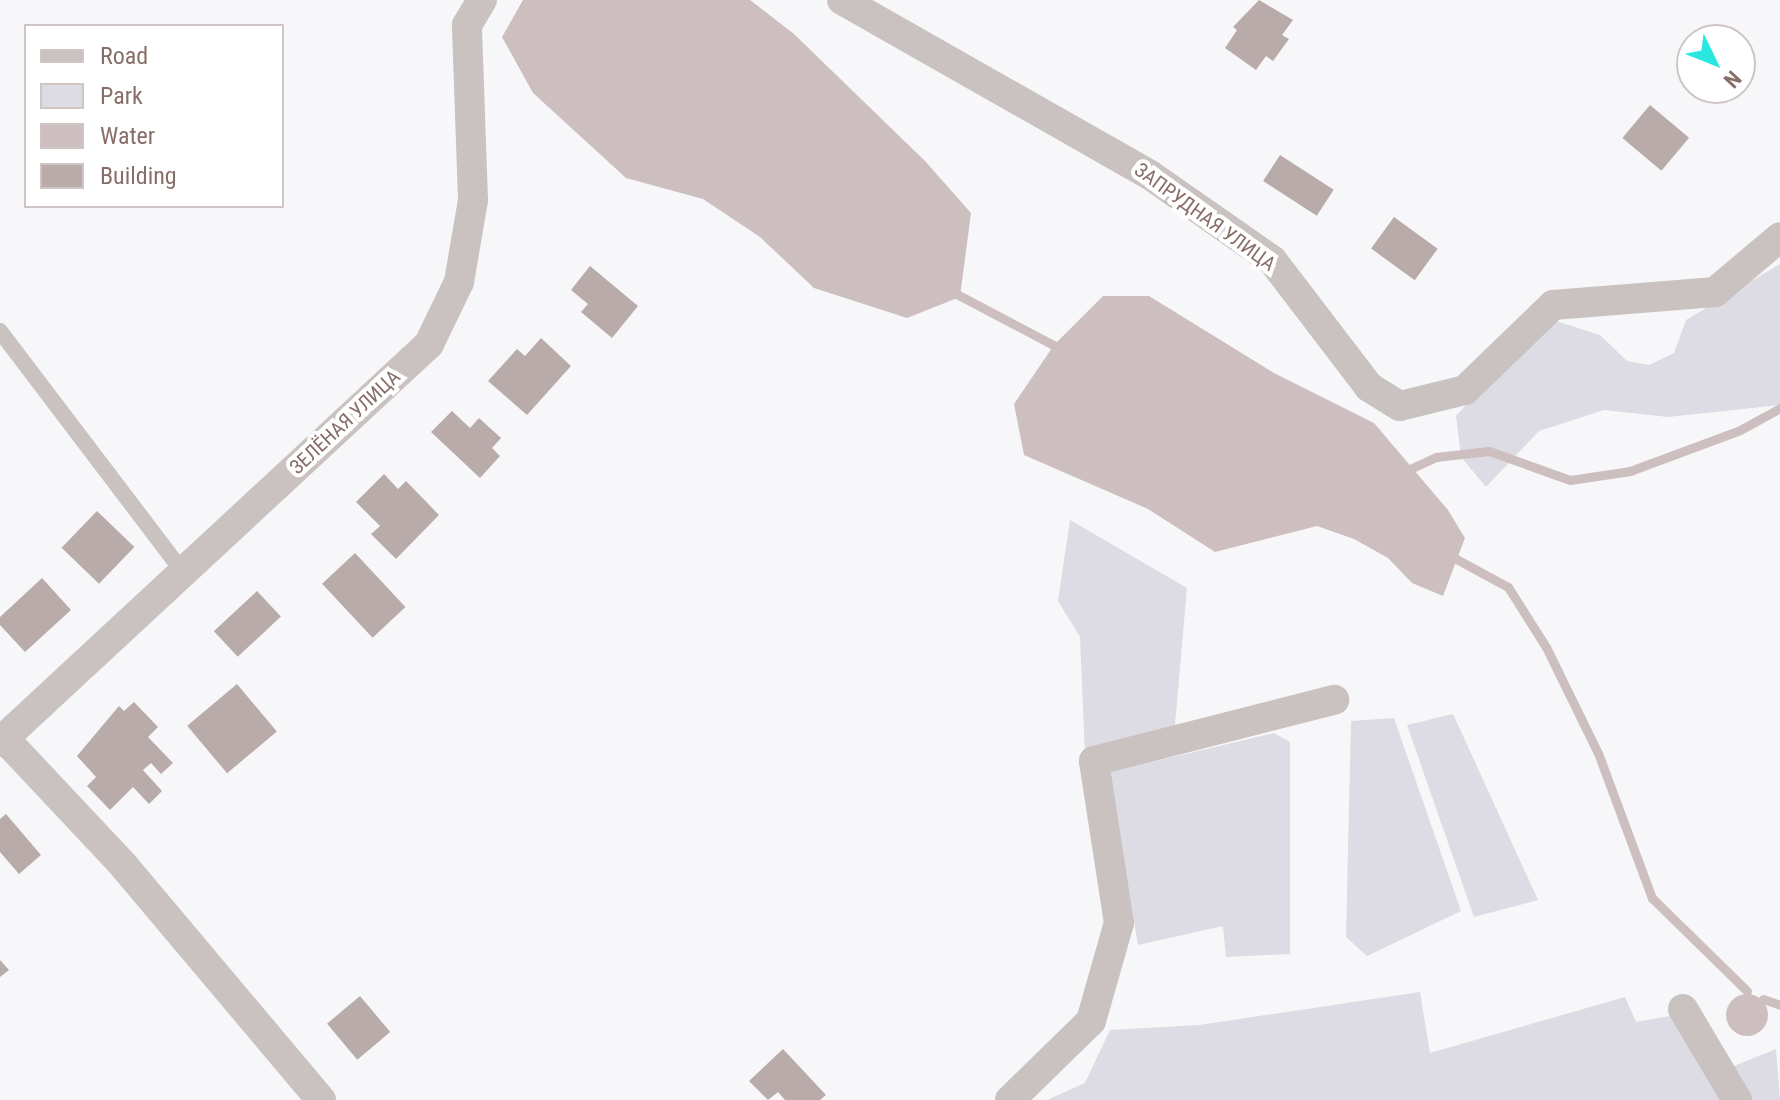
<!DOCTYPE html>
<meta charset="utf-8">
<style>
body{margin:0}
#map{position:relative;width:1780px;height:1100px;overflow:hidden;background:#f7f7f9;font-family:"Roboto Condensed",sans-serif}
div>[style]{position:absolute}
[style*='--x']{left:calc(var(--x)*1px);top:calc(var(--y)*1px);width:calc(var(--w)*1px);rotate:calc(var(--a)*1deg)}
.green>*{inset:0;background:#dddbe3}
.water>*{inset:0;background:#cdbfbf}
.round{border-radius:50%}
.stream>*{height:9px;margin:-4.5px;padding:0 4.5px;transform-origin:4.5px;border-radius:4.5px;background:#cdbfbf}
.building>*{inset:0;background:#b8aba9;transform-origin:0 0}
.service>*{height:16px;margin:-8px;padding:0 8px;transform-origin:8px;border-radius:8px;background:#c9c2c0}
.minor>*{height:30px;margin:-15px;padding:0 15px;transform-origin:15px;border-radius:15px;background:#c9c2c0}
span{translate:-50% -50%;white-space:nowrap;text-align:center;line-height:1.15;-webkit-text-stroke:8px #fff;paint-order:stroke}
.street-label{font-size:20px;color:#886e68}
.legend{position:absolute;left:24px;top:24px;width:260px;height:184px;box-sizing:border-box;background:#fff;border:2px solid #cfc5c3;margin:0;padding:10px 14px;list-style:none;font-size:24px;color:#886e68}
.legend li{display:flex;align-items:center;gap:16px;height:40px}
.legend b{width:40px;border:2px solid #cfc5c3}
.north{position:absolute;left:1676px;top:24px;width:80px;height:80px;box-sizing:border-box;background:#fff;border:2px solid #cfc5c3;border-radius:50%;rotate:133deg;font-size:22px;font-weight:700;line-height:32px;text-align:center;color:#886e68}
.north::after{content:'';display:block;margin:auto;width:28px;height:36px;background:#2ae6e0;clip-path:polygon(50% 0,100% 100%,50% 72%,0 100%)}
</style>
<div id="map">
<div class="green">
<div style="clip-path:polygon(1780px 264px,1780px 405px,1668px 417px,1604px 410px,1539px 431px,1486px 487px,1461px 457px,1456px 416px,1508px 358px,1553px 320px,1600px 335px,1627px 361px,1649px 365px,1674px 353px,1686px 320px)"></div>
<div style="clip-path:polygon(1070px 520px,1187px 588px,1174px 736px,1085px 755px,1080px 637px,1058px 601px)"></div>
<div style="clip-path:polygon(1453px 714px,1538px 900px,1474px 917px,1407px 725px)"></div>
<div style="clip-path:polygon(1394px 718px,1461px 911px,1367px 956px,1346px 937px,1351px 721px)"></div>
<div style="clip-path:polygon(1274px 733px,1290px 742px,1290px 954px,1226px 957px,1223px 926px,1138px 945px,1109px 772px)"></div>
<div style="clip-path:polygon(1420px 992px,1430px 1053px,1625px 997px,1636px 1022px,1670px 1016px,1722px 1100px,1047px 1100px,1085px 1083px,1110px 1030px,1199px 1025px)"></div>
<div style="clip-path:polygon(1776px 1049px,1780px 1100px,1750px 1100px,1734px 1066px)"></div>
</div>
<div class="water">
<div style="clip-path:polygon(523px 0,750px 0,794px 34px,925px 161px,971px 213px,960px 297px,907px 318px,814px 288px,760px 237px,703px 199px,626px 178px,533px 93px,502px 37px)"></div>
<div style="clip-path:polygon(1103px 296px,1149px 296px,1274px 373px,1374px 423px,1448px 510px,1465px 538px,1443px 596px,1412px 583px,1388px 558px,1354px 539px,1317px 526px,1215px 552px,1148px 509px,1024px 455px,1014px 404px,1054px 345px)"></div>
<div class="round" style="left:1726px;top:994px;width:42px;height:42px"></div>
</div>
<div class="stream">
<div style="--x:951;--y:291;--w:129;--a:27.8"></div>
<div style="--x:1399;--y:474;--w:41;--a:-24.7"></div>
<div style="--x:1436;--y:457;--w:53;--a:-6.5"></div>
<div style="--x:1489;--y:451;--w:86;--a:19.7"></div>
<div style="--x:1570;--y:480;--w:61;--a:-8.5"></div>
<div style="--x:1630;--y:471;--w:117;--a:-20.4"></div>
<div style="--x:1740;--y:430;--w:46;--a:-28.8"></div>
<div style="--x:1449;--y:555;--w:67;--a:28.5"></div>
<div style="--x:1508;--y:587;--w:71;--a:57.7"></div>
<div style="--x:1546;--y:647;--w:118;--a:63.9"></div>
<div style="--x:1598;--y:753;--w:155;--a:69.6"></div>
<div style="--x:1652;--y:898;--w:133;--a:44.4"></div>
<div style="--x:1763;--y:999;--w:18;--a:19"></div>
</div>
<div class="building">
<div style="clip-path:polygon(1259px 0,1293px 20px,1282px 35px,1289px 39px,1273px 61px,1266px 56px,1256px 70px,1225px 48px,1237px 30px,1233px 27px)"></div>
<div style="left:1650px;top:105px;width:51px;height:43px;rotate:40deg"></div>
<div style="left:1280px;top:155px;width:64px;height:31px;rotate:33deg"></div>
<div style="left:1394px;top:217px;width:54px;height:39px;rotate:36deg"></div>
<div style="clip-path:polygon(590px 266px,638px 306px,612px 338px,581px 312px,588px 304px,571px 290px)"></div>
<div style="clip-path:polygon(541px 338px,571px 366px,527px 415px,488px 381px,517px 349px,525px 356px)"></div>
<div style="clip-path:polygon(452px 411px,470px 428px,479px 418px,501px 438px,492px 448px,500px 456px,480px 478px,431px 432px)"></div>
<div style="clip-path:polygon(384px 474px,398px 489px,406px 481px,439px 515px,396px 559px,371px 534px,380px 526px,356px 502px)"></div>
<div style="left:97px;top:511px;width:52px;height:51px;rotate:44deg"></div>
<div style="left:355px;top:553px;width:74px;height:45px;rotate:47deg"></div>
<div style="clip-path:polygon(42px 578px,71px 610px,25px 652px,0 625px,0 617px)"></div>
<div style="left:257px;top:591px;width:35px;height:59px;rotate:47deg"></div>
<div style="left:237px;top:684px;width:62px;height:65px;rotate:50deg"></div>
<div style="clip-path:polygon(134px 702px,158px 727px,148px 737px,173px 763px,161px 774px,151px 763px,143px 770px,162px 791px,149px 804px,133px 787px,110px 810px,87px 786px,96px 777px,77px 756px,119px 706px,124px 711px)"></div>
<div style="clip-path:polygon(6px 814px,41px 855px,19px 874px,0 852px,0 819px)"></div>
<div style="clip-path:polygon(0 960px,9px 970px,0 977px)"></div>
<div style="left:360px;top:996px;width:47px;height:43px;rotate:50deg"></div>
<div style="clip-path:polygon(783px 1049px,826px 1095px,820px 1100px,785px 1100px,778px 1092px,768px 1100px,749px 1081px)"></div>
</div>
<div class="service">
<div style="--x:0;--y:331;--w:303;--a:52.8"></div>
</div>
<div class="minor">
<div style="--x:842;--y:0;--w:354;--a:29.6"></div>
<div style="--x:1150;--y:175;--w:149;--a:34.9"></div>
<div style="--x:1272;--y:260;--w:160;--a:52.6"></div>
<div style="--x:1369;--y:387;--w:36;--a:32"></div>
<div style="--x:1400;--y:406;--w:67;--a:-13.8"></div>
<div style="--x:1465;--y:390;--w:122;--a:-44"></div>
<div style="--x:1553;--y:305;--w:163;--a:-4.6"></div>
<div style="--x:1715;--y:292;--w:85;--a:-40.2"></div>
<div style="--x:4;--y:738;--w:175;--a:46.8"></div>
<div style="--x:124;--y:866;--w:306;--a:49.9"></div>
<div style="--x:0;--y:742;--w:585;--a:-42.85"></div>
<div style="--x:429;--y:344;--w:69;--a:-64.2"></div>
<div style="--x:459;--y:282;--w:83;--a:-80.3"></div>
<div style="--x:473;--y:200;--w:175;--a:-92"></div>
<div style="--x:467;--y:25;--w:29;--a:-59"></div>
<div style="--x:1683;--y:1009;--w:106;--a:59.3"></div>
<div style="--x:1010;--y:1100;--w:113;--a:-44.3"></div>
<div style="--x:1091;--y:1021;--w:102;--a:-74.1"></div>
<div style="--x:1119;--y:923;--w:164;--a:-98.8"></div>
<div style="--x:1094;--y:761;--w:248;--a:-14.3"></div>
</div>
<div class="street-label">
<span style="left:1205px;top:217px;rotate:36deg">ЗАПРУДНАЯ УЛИЦА</span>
<span style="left:345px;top:422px;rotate:-43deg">ЗЕЛЁНАЯ УЛИЦА</span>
</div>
<ul class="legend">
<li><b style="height:10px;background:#c9c2c0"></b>Road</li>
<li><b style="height:22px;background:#dddbe3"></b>Park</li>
<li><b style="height:22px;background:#cdbfbf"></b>Water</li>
<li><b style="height:22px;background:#b8aba9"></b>Building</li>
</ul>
<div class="north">N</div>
</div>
